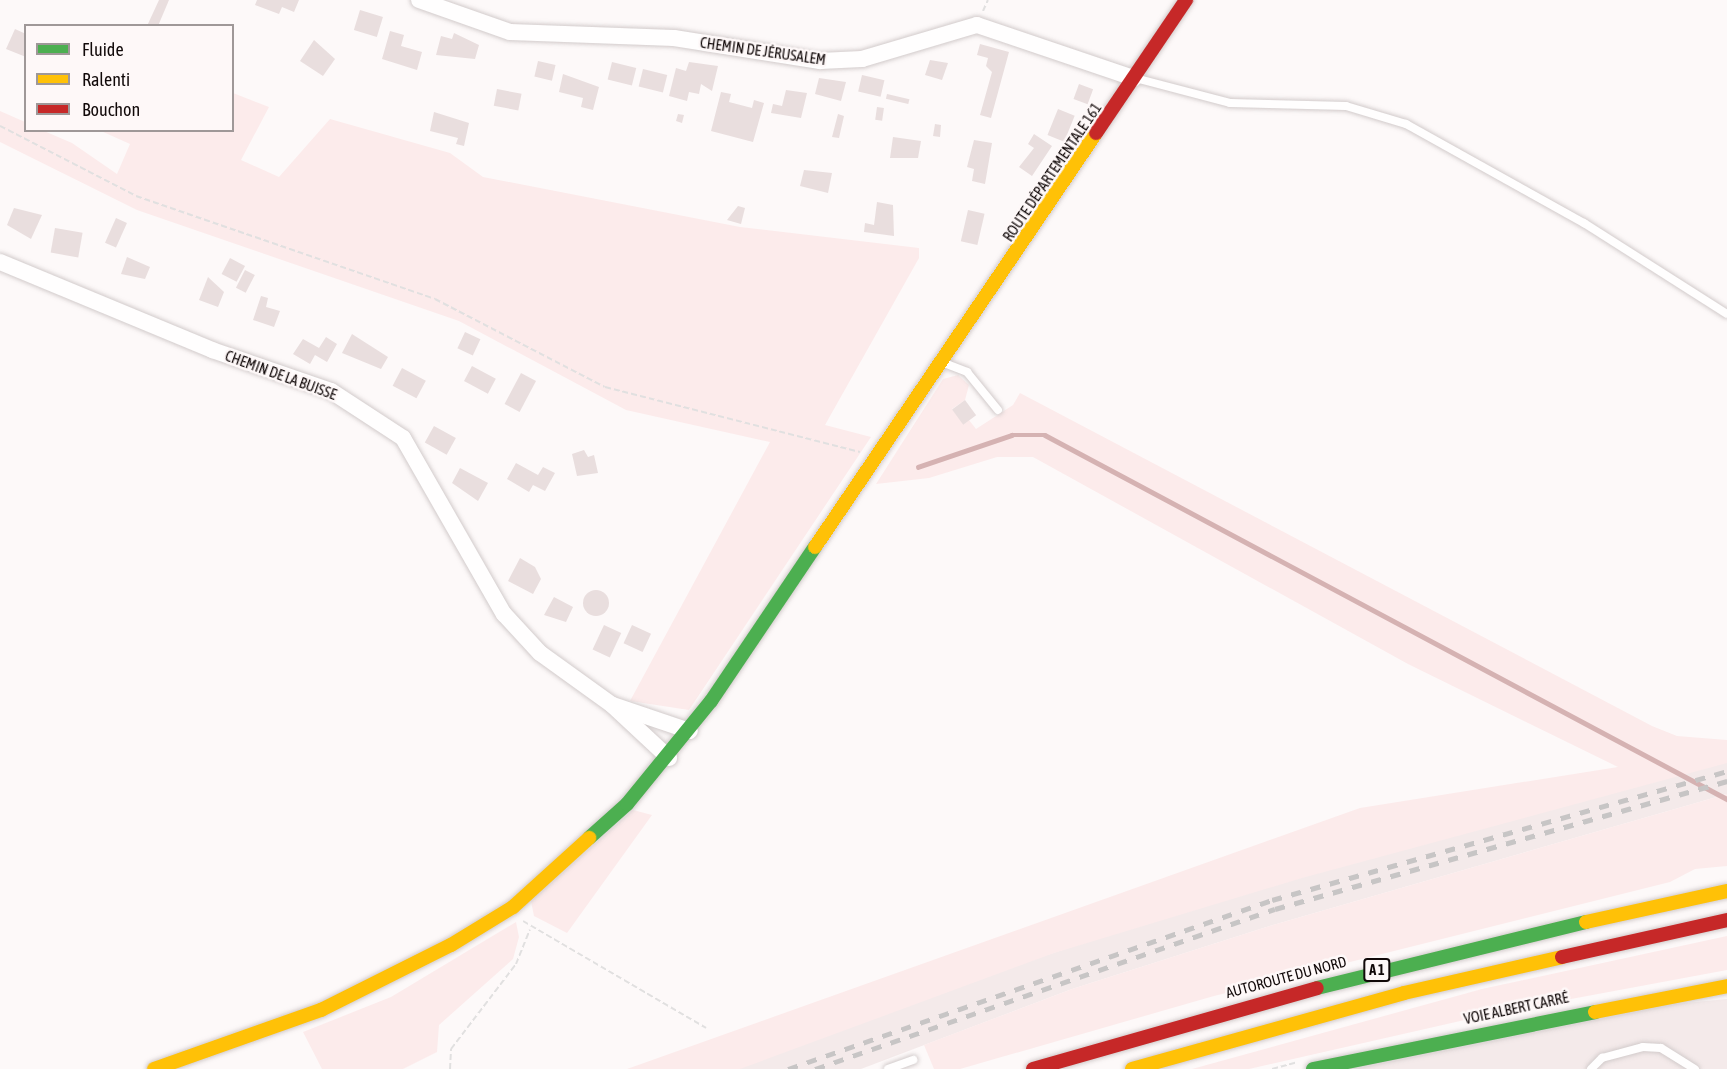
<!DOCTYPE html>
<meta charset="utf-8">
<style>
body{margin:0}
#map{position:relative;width:1727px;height:1069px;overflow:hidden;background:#fdf9f9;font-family:"Asap Condensed",sans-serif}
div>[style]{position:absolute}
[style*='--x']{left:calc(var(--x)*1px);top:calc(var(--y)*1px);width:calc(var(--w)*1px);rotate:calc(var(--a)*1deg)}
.built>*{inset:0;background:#f4eaea}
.green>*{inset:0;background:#fcebeb}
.stream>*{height:4.5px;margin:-2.25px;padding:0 2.25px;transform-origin:2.25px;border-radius:2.25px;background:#d5b2b2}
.building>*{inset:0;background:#e9dede;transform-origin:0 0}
.round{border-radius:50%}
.path>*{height:2px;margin-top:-1px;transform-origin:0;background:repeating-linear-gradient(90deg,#e1e0e0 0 6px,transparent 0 9px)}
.roads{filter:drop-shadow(0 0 2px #d2cbcb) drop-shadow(0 0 2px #d2cbcb)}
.lane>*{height:8px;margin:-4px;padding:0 4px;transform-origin:4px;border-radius:4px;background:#fffefe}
.street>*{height:16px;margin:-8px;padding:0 8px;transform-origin:8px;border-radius:8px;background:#fffefe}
.fast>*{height:14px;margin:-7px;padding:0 7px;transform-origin:7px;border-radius:7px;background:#4caf50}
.slow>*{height:14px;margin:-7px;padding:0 7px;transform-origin:7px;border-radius:7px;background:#ffc107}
.jam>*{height:14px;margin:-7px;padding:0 7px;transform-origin:7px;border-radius:7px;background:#c62828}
.rail>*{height:4.5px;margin-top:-2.25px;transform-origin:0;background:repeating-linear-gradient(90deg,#c7c5c5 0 10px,transparent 0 20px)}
span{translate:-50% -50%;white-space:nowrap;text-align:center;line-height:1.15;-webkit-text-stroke:5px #fef8f8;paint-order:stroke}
.shield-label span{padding:2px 4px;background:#fef8f8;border:2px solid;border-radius:4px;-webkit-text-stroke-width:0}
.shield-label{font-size:14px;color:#110909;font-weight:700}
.street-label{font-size:15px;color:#110909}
.legend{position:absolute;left:24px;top:24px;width:210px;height:108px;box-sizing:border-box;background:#fef8f8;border:2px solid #9f9898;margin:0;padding:8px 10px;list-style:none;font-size:18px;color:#110909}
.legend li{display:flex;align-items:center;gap:12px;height:30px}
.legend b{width:30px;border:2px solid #9f9898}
</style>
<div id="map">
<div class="built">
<div style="clip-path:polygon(1727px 740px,1727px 794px,1273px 925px,1072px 989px,861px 1069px,700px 1069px,1619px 767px)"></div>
<div style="clip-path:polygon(1727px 999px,1727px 1069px,1354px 1069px,1675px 1004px)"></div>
</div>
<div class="green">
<div style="clip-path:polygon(233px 93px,269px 107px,241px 160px,279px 177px,330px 119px,450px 153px,483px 177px,740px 227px,919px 248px,919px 258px,825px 425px,871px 437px,689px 710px,630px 701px,770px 442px,626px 410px,459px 321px,137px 210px,0 142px,0 111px,25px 122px,26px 130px,44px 131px,72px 143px,117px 174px,130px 144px,101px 131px,232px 130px)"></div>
<div style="clip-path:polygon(958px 375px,969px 385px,965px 400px,952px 409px,964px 424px,969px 420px,976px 429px,1013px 405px,1020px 393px,1652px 726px,1677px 736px,1727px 740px,1727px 763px,1302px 878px,1054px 953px,740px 1069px,627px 1069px,1360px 808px,1618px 767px,1408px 664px,1033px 457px,997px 457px,929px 478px,876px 484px,943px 379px)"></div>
<div style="clip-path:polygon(1727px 794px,1727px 866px,1695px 869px,1670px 882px,1214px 996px,960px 1069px,934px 1069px,924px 1045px,1072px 989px,1273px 925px)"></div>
<div style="clip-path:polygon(633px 810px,652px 815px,567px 933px,534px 916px,531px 901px)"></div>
<div style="clip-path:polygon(516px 922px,519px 937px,513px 959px,439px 1025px,437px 1052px,403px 1069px,322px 1069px,303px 1032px,391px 997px)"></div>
<div style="clip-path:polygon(1727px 936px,1727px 970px,1491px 1014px,1249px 1069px,1192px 1069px,1482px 989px)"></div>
</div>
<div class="stream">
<div style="--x:918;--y:467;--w:99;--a:-18.8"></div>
<div style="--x:1012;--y:435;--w:33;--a:0"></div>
<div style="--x:1045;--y:435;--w:773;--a:28.09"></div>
</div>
<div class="building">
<div style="clip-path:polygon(159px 0,169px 0,158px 26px,147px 26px)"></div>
<div style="clip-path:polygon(257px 0,299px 0,294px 12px,282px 7px,279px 14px,255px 5px)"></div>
<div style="left:360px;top:10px;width:24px;height:21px;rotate:17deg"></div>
<div style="clip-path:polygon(15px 29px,26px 34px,26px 57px,6px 49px)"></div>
<div style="clip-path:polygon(390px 31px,404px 35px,401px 46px,422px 52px,417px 70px,382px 59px)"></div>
<div style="clip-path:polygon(454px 33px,479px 45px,475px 59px,436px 55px,441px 36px,452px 39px)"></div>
<div style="clip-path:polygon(314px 40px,335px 59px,323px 76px,300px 61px)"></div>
<div style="clip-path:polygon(980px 44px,1009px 52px,991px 118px,980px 115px,992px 72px,986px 66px,988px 58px,977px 55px)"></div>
<div style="clip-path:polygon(930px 60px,948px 63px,942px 80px,925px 75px)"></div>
<div style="left:538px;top:61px;width:18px;height:16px;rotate:13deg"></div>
<div style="left:612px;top:62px;width:25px;height:18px;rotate:14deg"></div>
<div style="clip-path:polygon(689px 62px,718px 66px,712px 91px,701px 84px,699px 94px,689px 92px,687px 101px,669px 96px,676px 68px,686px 71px)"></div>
<div style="left:643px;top:69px;width:25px;height:18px;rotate:14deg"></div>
<div style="clip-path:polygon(563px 74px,599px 87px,593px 110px,581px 107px,583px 98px,559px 92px)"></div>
<div style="left:862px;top:75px;width:23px;height:17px;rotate:13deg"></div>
<div style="clip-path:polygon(819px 78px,846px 82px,841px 101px,815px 94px)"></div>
<div style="left:1079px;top:84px;width:15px;height:16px;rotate:20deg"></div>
<div style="left:497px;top:89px;width:25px;height:17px;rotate:11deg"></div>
<div style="clip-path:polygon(786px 90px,807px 93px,801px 118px,771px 113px,773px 104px,782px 106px)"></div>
<div style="clip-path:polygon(721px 92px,731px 94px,729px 102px,752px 108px,754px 100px,764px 103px,753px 142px,711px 131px)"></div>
<div style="left:887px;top:94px;width:23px;height:5px;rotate:13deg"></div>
<div style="left:877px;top:107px;width:7px;height:13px;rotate:8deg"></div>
<div style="left:1058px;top:109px;width:18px;height:28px;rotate:22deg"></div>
<div style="clip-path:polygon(434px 112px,469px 123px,464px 146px,456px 144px,458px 138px,430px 131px)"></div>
<div style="clip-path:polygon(678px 114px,684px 115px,682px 123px,676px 121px)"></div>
<div style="clip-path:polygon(838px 114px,844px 116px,839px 138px,832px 137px)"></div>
<div style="clip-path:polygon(935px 124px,941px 125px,940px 137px,933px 136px)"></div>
<div style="clip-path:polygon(1034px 134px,1052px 146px,1032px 176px,1019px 167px,1034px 148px,1028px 144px)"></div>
<div style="clip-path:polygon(893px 137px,921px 141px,918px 158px,890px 158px)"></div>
<div style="clip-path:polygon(974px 140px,992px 143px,985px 184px,972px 181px,974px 169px,967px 167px)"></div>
<div style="clip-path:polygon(804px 170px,832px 173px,828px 193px,800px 186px)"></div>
<div style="clip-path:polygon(877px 202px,893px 205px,894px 236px,864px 232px,865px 223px,874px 225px)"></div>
<div style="clip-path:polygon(738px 206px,745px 208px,741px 224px,727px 220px)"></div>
<div style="clip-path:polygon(14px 208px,42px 215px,31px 239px,7px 225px)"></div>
<div style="left:968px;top:210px;width:17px;height:32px;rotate:13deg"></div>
<div style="left:116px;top:218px;width:12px;height:27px;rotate:24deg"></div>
<div style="left:55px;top:228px;width:28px;height:25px;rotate:10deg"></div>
<div style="clip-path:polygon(127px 257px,150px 267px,145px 279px,121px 274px)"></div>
<div style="left:230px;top:258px;width:17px;height:18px;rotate:28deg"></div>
<div style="left:245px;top:270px;width:11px;height:20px;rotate:27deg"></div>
<div style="clip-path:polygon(208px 277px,224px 292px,218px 307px,199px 300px)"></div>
<div style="clip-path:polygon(261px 296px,268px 298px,266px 307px,280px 311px,274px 327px,253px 320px)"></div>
<div style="left:465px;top:332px;width:17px;height:18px;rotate:25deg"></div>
<div style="clip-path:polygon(352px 334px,388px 357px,381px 369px,342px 353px)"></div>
<div style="clip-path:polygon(326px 337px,337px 344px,327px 362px,315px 355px,310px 364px,293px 354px,303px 339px,319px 348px)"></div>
<div style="left:472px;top:366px;width:27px;height:17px;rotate:28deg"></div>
<div style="left:402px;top:368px;width:27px;height:20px;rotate:28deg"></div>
<div style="left:521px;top:373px;width:17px;height:35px;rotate:28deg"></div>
<div style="left:965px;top:400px;width:19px;height:16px;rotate:54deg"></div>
<div style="left:434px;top:426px;width:25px;height:19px;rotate:29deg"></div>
<div style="clip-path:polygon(584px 450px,588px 457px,594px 455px,598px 473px,577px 476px,572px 454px)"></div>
<div style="clip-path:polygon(516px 463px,538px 475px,543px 467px,555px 473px,545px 491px,533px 485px,529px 492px,507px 479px)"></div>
<div style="clip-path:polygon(460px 468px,488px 483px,478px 501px,452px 483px)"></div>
<div style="clip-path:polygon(520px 558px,535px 567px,541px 579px,533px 594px,508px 581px)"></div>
<div class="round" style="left:583px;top:590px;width:26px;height:26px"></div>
<div style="clip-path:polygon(554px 597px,573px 607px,566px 622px,544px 615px)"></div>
<div style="left:604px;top:625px;width:19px;height:27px;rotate:25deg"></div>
<div style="left:632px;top:625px;width:21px;height:20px;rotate:25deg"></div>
</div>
<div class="path">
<div style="--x:983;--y:11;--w:12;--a:-66"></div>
<div style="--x:0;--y:126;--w:153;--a:27.2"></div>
<div style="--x:136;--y:196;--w:316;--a:19"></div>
<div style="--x:435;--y:299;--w:191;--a:27.4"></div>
<div style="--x:605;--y:387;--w:263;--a:14.3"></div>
<div style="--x:523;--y:921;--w:212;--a:30.3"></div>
<div style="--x:450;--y:1069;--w:20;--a:-87"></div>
<div style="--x:451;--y:1049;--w:107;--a:-52.6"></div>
<div style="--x:516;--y:964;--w:37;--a:-68"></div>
<div style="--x:1272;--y:1069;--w:24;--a:-15"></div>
</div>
<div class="roads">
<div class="lane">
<div style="--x:1135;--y:78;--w:98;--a:14.7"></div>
<div style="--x:1230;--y:103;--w:116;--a:1.5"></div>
<div style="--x:1346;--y:106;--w:63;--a:16.7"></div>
<div style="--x:1406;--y:124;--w:204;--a:29.1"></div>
<div style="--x:1584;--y:223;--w:169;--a:32.5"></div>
<div style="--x:944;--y:363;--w:25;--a:21"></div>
<div style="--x:967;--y:372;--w:49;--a:50.8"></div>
<div style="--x:888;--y:1069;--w:27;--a:-20"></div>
<div style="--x:1591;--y:1069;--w:16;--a:-45"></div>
<div style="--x:1602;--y:1058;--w:42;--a:-15"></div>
<div style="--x:1643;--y:1047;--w:18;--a:3"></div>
<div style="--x:1661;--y:1048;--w:40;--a:32"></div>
</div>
<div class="street">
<div style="--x:419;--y:0;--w:96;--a:19.4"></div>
<div style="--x:510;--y:32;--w:164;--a:2.1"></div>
<div style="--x:674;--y:38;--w:148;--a:9"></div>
<div style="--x:820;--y:61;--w:42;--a:-2.7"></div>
<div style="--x:862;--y:59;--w:120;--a:-16.5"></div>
<div style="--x:977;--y:25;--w:166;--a:18.7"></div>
<div style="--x:0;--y:262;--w:230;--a:22.5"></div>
<div style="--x:212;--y:350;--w:126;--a:19"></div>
<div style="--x:331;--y:391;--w:86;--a:33.1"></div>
<div style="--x:403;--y:438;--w:203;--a:60.2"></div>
<div style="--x:504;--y:614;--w:53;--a:47.3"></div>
<div style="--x:540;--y:653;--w:89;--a:35.8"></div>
<div style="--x:612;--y:705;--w:78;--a:42.9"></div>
<div style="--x:613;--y:705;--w:81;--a:18.7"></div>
</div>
<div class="fast">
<div style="--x:589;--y:838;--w:51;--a:-41.8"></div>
<div style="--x:627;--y:804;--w:133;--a:-50.8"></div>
<div style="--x:711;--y:701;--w:186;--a:-56"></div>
<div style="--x:1317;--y:988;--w:277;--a:-13.8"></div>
<div style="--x:1313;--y:1069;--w:288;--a:-11.4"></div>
</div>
<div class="slow">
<div style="--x:815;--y:547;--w:500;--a:-55.83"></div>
<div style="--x:1586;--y:922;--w:144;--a:-12.4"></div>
<div style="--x:1595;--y:1012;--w:135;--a:-11.1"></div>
<div style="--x:154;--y:1069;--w:177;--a:-19.5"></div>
<div style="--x:321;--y:1010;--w:145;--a:-26.6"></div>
<div style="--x:451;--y:945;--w:73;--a:-31.5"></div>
<div style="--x:513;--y:907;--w:103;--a:-42.2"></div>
<div style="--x:1132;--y:1069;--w:282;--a:-15.6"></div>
<div style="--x:1404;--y:993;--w:162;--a:-12.8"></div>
</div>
<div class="jam">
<div style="--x:1096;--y:133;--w:161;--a:-55.9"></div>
<div style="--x:1562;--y:957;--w:169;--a:-12.6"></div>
<div style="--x:1033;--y:1069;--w:295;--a:-15.9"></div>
</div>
</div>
<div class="rail">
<div style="--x:788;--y:1069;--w:513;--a:-19.25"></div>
<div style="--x:1272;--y:900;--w:473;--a:-15.8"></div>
<div style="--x:815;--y:1069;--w:487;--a:-19.2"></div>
<div style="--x:1275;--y:909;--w:470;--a:-15.8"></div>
</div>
<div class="shield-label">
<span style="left:1377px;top:970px">A 1</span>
</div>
<div class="street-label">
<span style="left:763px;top:51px;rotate:8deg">CHEMIN DE JÉRUSALEM</span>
<span style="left:1052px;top:172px;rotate:-56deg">ROUTE DÉPARTEMENTALE 161</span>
<span style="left:281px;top:375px;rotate:20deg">CHEMIN DE LA BUISSE</span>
<span style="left:1286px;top:977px;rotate:-15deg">AUTOROUTE DU NORD</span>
<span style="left:1516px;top:1008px;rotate:-12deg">VOIE ALBERT CARRÉ</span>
</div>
<ul class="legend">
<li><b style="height:8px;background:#4caf50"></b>Fluide</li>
<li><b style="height:8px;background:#ffc107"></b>Ralenti</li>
<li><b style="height:8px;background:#c62828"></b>Bouchon</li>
</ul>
</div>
